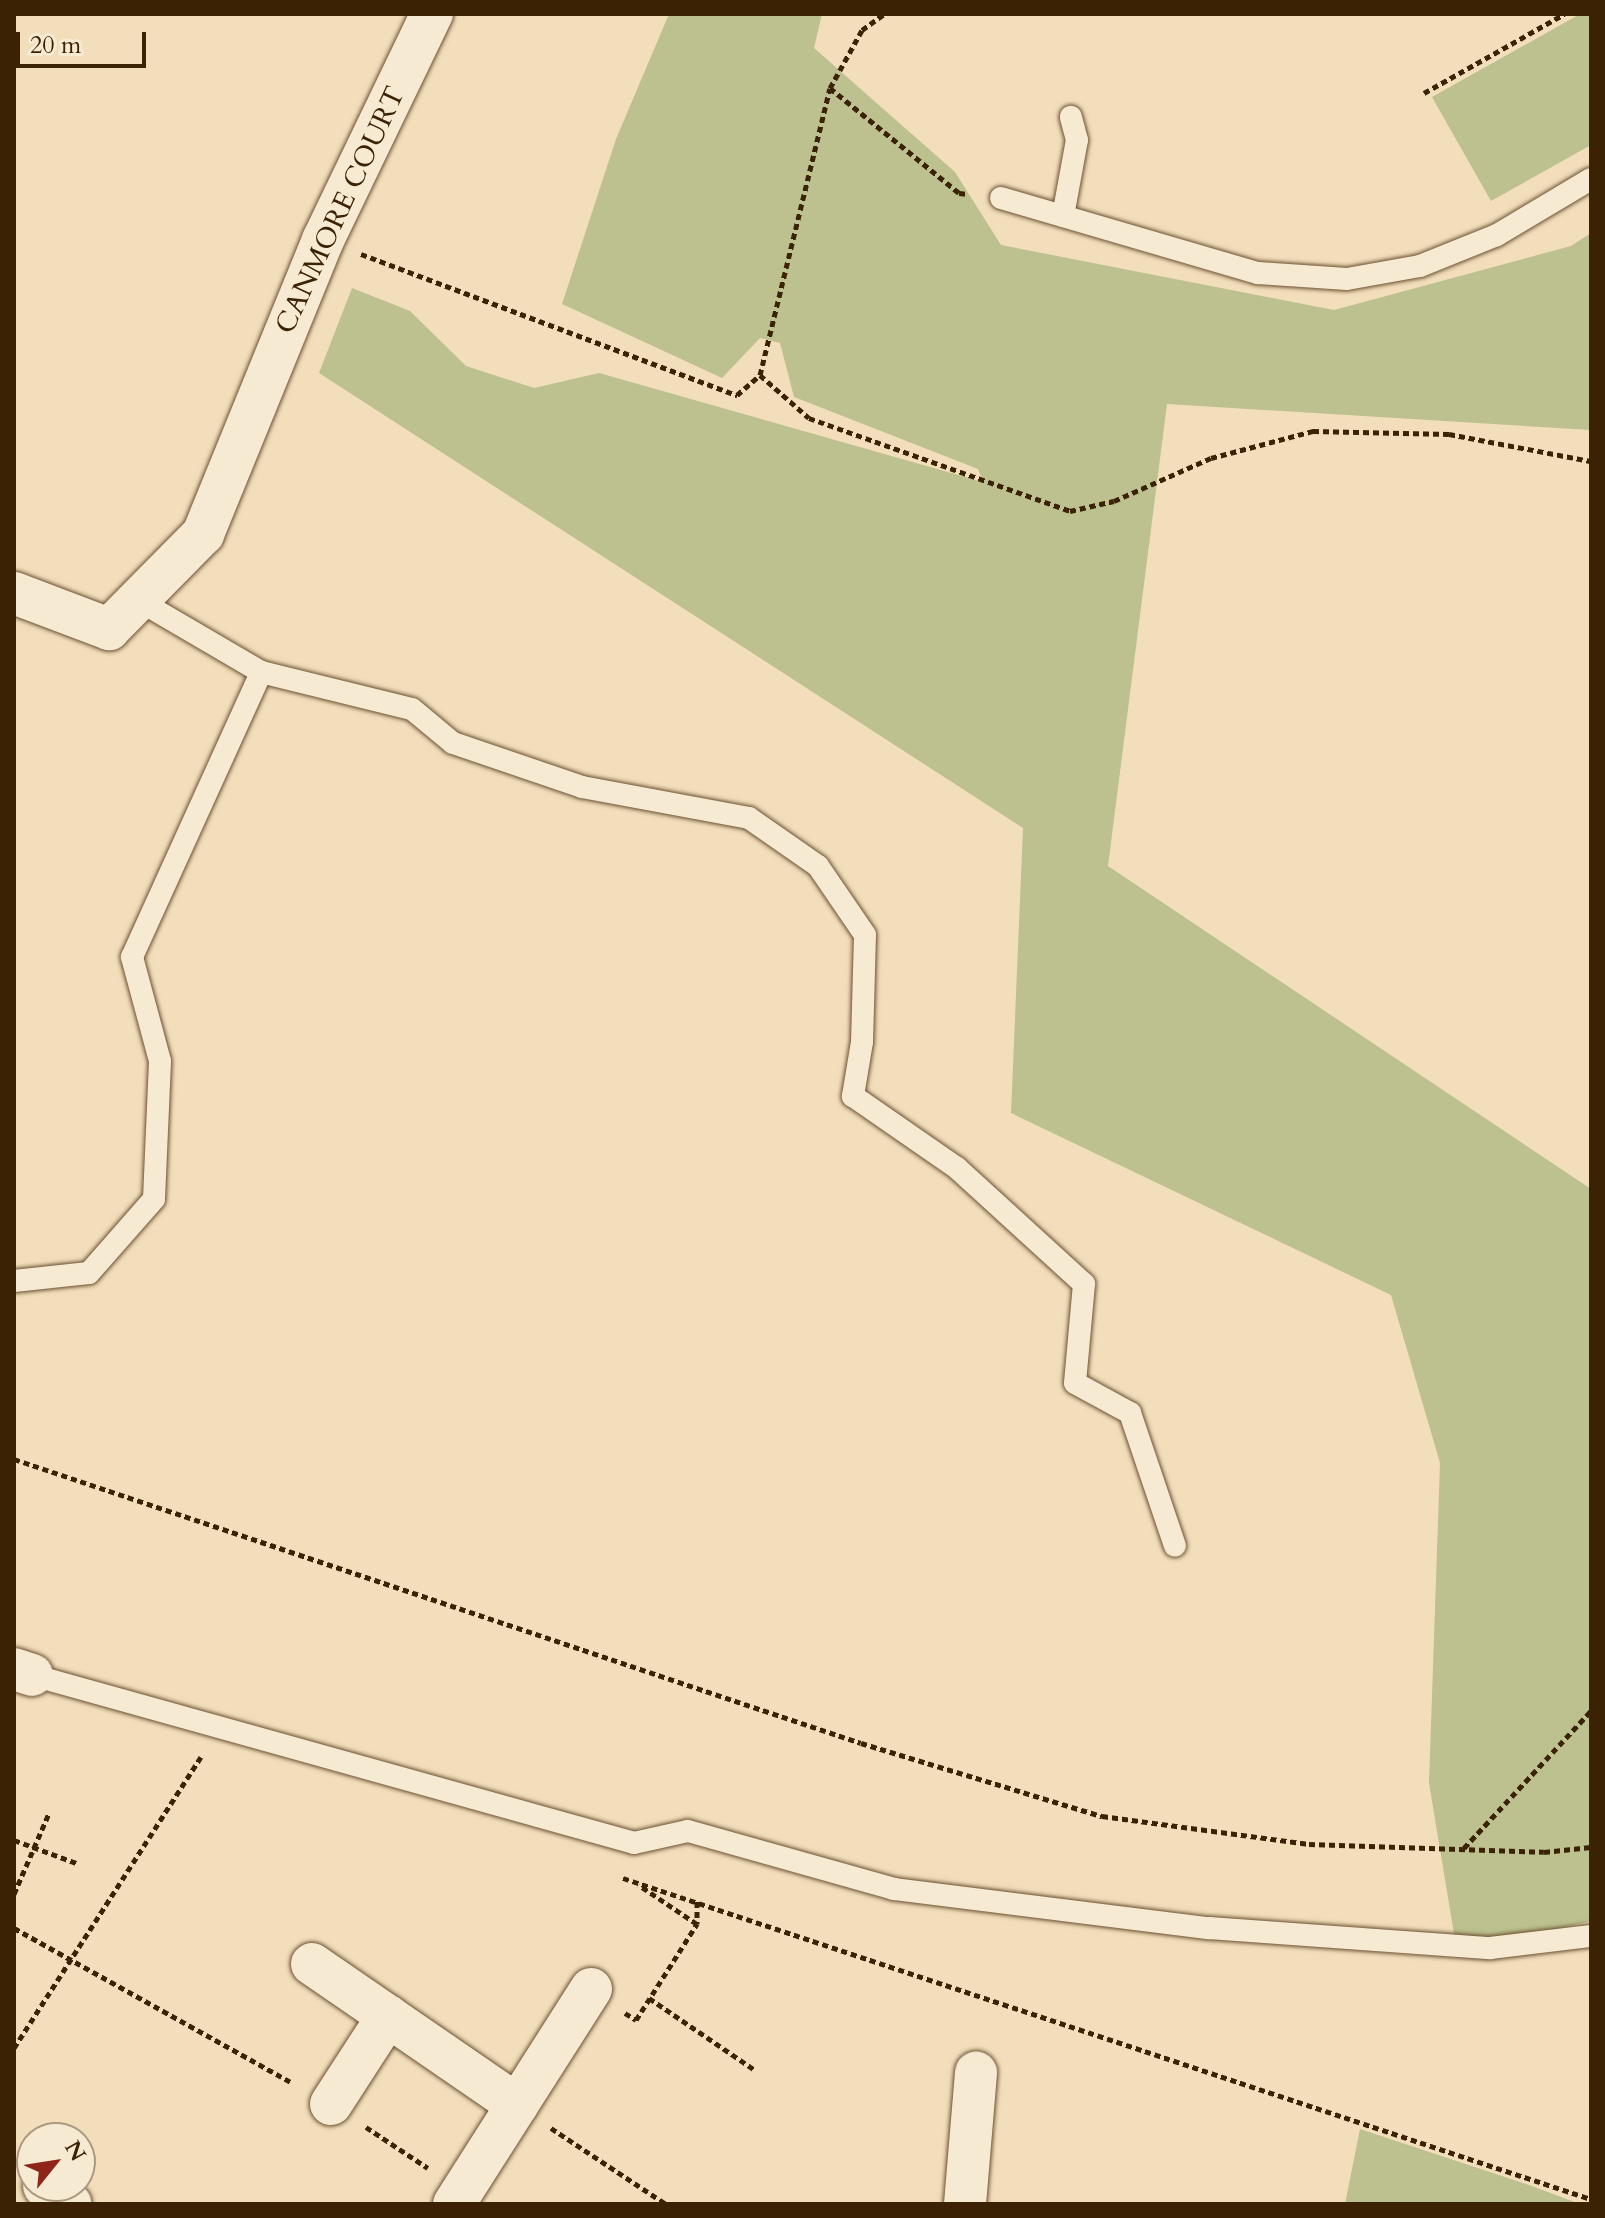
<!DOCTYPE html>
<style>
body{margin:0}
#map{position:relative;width:1605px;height:2218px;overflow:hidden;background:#f3debb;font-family:Cardo,serif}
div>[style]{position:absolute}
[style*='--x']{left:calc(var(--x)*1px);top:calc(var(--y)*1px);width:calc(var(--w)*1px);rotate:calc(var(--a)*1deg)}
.green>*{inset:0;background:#bcc18f}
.path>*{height:5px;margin-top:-2.5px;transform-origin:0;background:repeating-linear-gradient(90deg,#3c2204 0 6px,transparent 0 10px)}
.roads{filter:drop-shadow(0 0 2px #6a5132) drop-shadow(0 0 2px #6a5132)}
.lane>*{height:22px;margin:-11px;padding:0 11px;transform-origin:11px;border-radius:11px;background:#f7ead3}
.street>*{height:42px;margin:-21px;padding:0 21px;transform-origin:21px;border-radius:21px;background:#f7ead3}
span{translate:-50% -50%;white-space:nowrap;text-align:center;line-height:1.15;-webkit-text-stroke:6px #f7ead3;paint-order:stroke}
.street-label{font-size:28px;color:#3c2204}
.frame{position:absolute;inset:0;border:16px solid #3c2204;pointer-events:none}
.north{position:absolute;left:16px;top:2122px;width:80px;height:80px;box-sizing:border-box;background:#f7ead3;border:2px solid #ac9a80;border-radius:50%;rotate:60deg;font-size:22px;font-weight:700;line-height:32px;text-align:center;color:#3c2204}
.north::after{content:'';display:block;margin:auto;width:28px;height:36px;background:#8f2418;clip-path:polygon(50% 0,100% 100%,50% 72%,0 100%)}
.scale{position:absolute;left:16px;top:32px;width:130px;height:36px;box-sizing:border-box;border:4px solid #3c2204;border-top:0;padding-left:10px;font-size:24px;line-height:28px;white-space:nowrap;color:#3c2204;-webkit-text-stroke:6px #f7ead3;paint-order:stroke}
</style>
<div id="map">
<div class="green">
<div style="clip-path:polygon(669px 14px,822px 14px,814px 48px,955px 172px,1001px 245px,1334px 310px,1571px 246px,1591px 233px,1591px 430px,1167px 404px,1108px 866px,1591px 1189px,1591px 1921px,1457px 1952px,1429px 1783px,1440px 1463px,1391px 1295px,1011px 1113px,1023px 828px,319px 373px,352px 288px,410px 311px,466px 366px,534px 388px,599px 373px,983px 482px,978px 469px,794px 397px,780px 343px,760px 338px,722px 378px,562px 304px,616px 139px)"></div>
<div style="clip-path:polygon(1580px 14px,1591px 14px,1591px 145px,1491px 201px,1432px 97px)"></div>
<div style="clip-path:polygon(1360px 2129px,1529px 2185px,1580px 2204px,1345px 2204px)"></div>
</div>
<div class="path">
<div style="--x:830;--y:88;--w:66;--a:-61.1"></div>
<div style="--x:862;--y:30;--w:27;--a:-36"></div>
<div style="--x:1424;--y:93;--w:161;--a:-29.4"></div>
<div style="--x:361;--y:254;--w:402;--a:20.6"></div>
<div style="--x:737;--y:395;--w:30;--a:-41"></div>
<div style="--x:760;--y:375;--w:295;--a:-76.3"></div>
<div style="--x:830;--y:88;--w:166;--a:39.1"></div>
<div style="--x:959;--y:193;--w:9;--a:6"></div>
<div style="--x:760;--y:375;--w:65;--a:41.3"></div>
<div style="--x:809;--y:418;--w:277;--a:19.6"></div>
<div style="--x:1070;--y:511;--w:45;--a:-12.8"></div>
<div style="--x:1114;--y:501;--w:106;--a:-23.9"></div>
<div style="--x:1211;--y:458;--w:106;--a:-14.8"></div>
<div style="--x:1313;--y:431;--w:136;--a:1.3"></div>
<div style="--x:1449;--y:434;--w:145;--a:10.8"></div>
<div style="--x:14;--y:1459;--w:893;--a:18.54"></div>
<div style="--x:861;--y:1743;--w:252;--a:16.9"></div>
<div style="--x:1102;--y:1816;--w:209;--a:7.7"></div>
<div style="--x:1309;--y:1844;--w:235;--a:1.9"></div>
<div style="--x:1544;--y:1852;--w:47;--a:-6.1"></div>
<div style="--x:14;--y:1840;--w:69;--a:20.3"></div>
<div style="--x:1464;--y:1848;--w:187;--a:-47.2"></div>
<div style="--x:623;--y:1878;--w:1020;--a:18.35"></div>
<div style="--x:14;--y:1894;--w:88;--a:-66.6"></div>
<div style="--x:697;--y:1901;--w:23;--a:90"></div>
<div style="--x:14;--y:1928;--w:319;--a:29.1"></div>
<div style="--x:649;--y:1998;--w:128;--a:34.2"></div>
<div style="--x:625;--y:2013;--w:13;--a:32"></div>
<div style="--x:636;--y:2020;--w:114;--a:-57.6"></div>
<div style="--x:697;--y:1924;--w:70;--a:-146.1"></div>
<div style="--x:14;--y:2048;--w:346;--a:-57.3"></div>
<div style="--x:366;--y:2127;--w:74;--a:33.5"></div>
<div style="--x:551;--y:2128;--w:138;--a:33.5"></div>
</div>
<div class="roads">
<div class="lane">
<div style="--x:1001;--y:198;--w:268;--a:16.3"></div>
<div style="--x:1258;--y:273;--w:89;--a:3.9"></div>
<div style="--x:1347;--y:279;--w:74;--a:-10.1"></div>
<div style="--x:1420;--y:266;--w:83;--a:-21.9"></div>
<div style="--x:1497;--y:235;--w:109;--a:-30.8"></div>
<div style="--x:1063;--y:216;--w:77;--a:-79.6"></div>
<div style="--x:1077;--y:140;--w:24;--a:-105"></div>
<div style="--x:138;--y:600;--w:143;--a:30.3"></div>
<div style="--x:261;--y:672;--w:155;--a:13.8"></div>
<div style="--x:412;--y:709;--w:53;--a:39.7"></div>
<div style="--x:453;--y:743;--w:136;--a:18.8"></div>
<div style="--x:582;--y:787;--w:170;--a:10.5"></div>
<div style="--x:749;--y:818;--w:84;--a:34.8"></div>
<div style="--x:818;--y:866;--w:83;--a:55.7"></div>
<div style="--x:865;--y:935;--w:107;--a:91.6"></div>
<div style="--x:862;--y:1042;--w:55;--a:99.5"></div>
<div style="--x:853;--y:1096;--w:126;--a:34.7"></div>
<div style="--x:957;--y:1168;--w:172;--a:42.4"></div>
<div style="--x:1084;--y:1284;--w:99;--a:95.2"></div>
<div style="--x:1075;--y:1383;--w:63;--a:28.6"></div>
<div style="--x:1130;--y:1413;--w:140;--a:71.3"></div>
<div style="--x:14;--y:1281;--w:75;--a:-6.1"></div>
<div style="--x:89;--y:1273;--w:98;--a:-48.7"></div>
<div style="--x:154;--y:1199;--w:138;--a:-87.5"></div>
<div style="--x:160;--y:1061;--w:108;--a:-105.1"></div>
<div style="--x:132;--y:957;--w:313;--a:-65.6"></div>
<div style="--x:32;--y:1675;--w:625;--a:15.59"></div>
<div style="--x:634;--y:1843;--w:55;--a:-12.5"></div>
<div style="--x:688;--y:1831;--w:214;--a:15.7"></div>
<div style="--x:894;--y:1889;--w:317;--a:7.1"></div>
<div style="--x:1209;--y:1928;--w:282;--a:4.1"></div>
<div style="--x:1490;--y:1948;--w:102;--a:-6.8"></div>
</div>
<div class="street">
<div style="--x:14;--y:593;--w:102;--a:20.8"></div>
<div style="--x:109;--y:629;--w:134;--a:-45.3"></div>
<div style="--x:203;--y:534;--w:318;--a:-67.8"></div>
<div style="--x:323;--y:240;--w:251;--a:-64.3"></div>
<div style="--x:14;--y:1669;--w:19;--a:18"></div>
<div style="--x:312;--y:1964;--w:249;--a:34.5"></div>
<div style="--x:331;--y:2104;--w:105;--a:-57.1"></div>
<div style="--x:44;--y:2186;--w:32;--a:34"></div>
<div style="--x:454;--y:2204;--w:255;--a:-57.5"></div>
<div style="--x:965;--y:2204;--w:132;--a:-85.2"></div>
</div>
</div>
<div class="street-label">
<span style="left:340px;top:210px;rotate:-65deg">CANMORE COURT</span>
</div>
<div class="frame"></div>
<div class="north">N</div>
<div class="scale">20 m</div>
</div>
